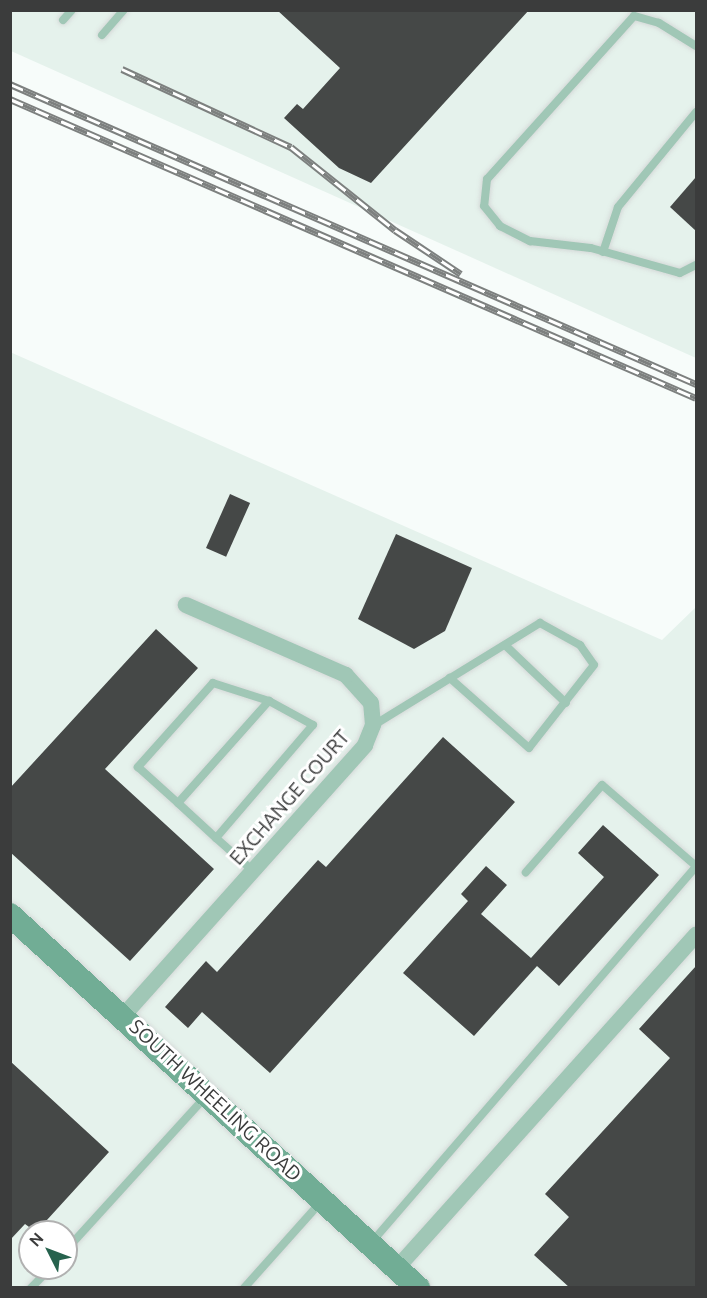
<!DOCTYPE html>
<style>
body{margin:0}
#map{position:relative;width:707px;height:1298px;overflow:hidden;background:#f7fcfa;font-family:Ubuntu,sans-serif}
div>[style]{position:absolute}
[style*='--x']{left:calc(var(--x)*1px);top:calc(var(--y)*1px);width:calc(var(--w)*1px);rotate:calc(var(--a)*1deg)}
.built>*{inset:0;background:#e5f2ec}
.building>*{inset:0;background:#454847;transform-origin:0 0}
.roads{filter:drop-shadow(0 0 2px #d5d9d8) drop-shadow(0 0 2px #d5d9d8)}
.lane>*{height:8px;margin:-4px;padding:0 4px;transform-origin:4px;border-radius:4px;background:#a0c7b6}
.street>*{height:16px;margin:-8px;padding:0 8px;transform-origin:8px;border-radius:8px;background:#a0c7b6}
.secondary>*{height:24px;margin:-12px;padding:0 12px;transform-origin:12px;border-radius:12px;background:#71ad95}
.rail>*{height:7px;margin-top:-3.5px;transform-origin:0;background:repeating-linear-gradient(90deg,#fff 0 14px,#7d807f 0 28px);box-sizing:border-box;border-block:2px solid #7d807f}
span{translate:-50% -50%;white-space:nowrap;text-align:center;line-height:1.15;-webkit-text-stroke:6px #fff;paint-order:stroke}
.street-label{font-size:20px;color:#3b3c3c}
.frame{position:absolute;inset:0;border:12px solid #3b3c3c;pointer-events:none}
.north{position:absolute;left:18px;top:1220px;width:60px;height:60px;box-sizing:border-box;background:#fff;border:2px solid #b1b1b1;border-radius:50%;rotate:312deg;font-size:16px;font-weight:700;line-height:24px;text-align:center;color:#3b3c3c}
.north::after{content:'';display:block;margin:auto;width:21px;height:27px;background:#26624d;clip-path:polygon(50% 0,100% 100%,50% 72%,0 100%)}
</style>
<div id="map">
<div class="built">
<div style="clip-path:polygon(11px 11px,696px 11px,696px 358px,11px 51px)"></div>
<div style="clip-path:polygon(evenodd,10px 352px,662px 640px,696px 607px,696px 1287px,11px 1287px,10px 352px,30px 1232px,66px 1232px,66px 1268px,30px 1268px,30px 1232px)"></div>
</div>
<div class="building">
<div style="clip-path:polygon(277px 10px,529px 10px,371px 183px,339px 168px,284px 118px,297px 104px,303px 109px,340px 68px)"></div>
<div style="clip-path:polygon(696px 177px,696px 231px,670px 207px)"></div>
<div style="left:230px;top:494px;width:22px;height:59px;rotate:24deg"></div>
<div style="clip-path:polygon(396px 534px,472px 568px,445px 631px,414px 649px,358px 619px)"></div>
<div style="clip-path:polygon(156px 629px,198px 668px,105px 769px,214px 869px,130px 961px,10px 852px,10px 788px)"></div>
<div style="clip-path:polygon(443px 737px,515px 802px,270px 1073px,202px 1012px,188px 1028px,165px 1007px,206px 961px,217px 972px,318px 860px,326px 867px)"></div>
<div style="clip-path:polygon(603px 825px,659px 875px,559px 986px,537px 966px,474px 1036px,403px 973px,468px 901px,461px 894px,486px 866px,507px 885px,481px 914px,531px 958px,604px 877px,578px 853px)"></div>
<div style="clip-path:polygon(696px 966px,696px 1288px,570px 1288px,534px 1255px,569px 1217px,545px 1194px,670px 1058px,639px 1029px)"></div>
<div style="clip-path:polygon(10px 1061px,109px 1152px,36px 1232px,25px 1224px,10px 1240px)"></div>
</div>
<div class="roads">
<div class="lane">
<div style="--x:63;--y:20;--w:13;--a:-48"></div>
<div style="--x:102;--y:35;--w:33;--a:-49"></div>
<div style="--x:696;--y:46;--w:44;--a:-148.1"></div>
<div style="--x:659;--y:23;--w:26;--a:-164"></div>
<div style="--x:634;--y:16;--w:219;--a:132"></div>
<div style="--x:487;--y:179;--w:27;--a:96"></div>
<div style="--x:484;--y:206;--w:26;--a:51"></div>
<div style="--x:500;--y:226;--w:34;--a:27"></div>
<div style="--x:530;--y:241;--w:61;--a:6.5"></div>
<div style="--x:591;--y:248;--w:92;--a:15.7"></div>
<div style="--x:680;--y:273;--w:18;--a:-27"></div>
<div style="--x:603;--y:252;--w:47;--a:-71.6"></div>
<div style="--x:618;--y:207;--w:123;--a:-50.6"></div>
<div style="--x:505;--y:645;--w:84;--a:43.6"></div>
<div style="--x:374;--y:725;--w:195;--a:-31.6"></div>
<div style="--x:540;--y:623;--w:46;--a:28.8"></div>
<div style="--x:580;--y:645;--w:24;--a:55"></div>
<div style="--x:594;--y:665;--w:105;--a:128.1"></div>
<div style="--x:529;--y:748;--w:106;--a:-138.5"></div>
<div style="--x:178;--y:803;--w:137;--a:-48.3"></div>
<div style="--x:216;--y:838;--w:149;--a:-49.4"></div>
<div style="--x:313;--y:725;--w:50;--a:-151.4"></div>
<div style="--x:269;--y:701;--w:59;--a:-162.2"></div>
<div style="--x:213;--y:683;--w:113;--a:131.8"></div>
<div style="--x:138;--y:767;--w:54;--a:42"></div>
<div style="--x:178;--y:803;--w:52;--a:42.6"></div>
<div style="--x:216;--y:838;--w:50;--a:41.7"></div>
<div style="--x:371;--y:1243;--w:498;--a:-49.2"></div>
<div style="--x:696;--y:866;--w:124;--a:-139.2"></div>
<div style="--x:602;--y:785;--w:116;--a:131.1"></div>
<div style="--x:66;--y:1250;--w:208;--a:-47.7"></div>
<div style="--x:31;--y:1288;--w:28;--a:-46"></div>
<div style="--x:244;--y:1288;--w:115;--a:-48.2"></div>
</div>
<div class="street">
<div style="--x:124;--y:1015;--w:362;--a:-48.2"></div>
<div style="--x:365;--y:745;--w:22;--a:-68"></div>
<div style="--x:373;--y:725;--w:22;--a:-95"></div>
<div style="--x:371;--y:703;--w:38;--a:-132"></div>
<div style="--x:346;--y:675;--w:175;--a:-156.4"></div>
<div style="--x:397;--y:1268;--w:448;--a:-48.1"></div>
</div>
<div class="secondary">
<div style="--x:10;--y:915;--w:553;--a:42.43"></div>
</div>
</div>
<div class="rail">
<div style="--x:122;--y:69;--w:186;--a:24.8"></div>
<div style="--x:291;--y:147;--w:133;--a:38.6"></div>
<div style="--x:395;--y:230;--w:79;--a:33.7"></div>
<div style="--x:10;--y:84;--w:749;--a:23.62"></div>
<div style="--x:10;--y:99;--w:748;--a:23.55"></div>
</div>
<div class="street-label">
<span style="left:289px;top:797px;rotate:-49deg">EXCHANGE COURT</span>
<span style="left:216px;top:1100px;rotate:43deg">SOUTH WHEELING ROAD</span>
</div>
<div class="frame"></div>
<div class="north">N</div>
</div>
